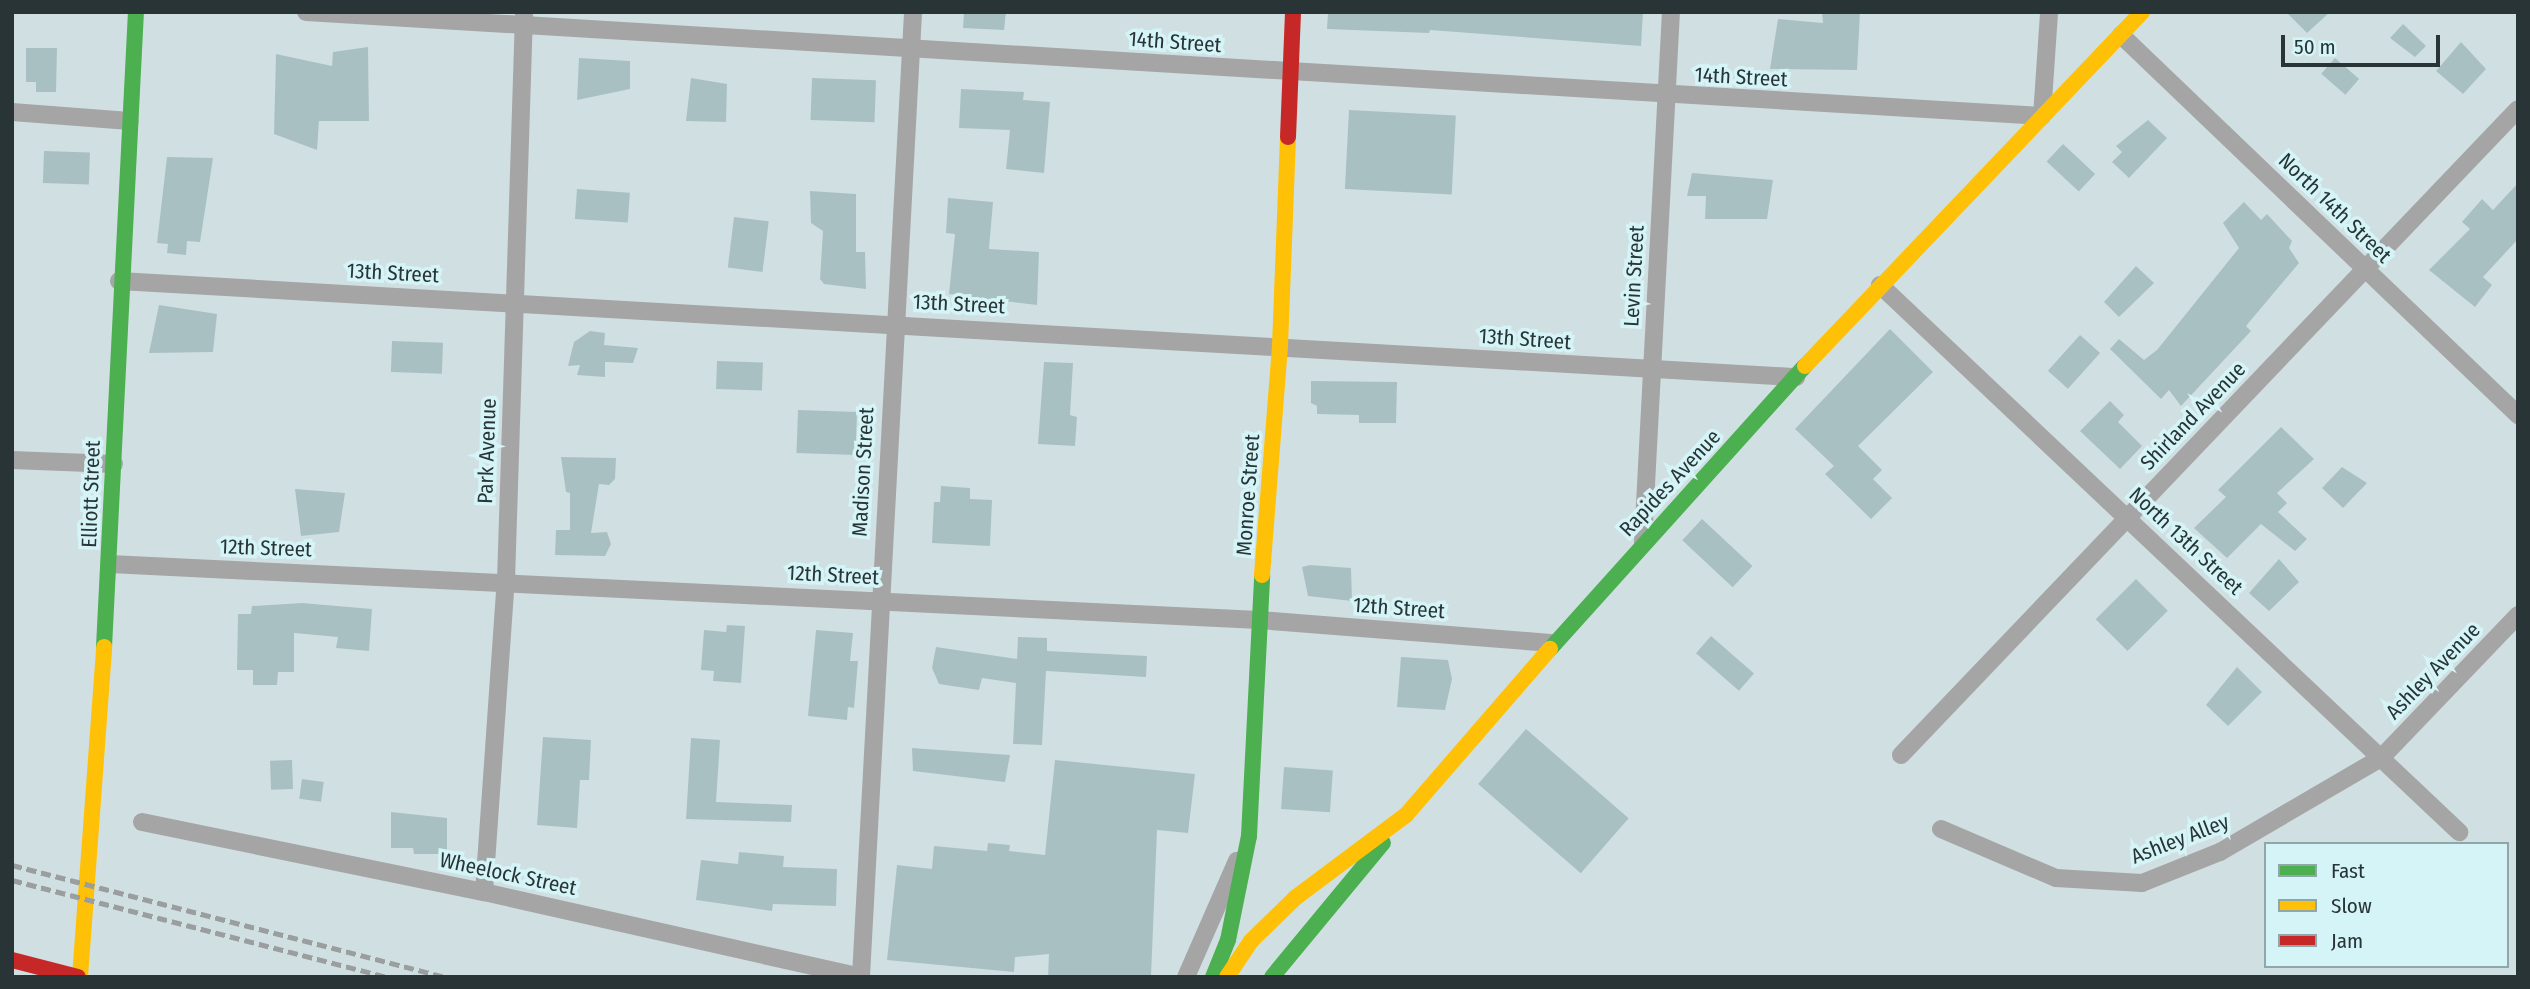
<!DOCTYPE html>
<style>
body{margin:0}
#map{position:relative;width:2530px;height:989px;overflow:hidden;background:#d0e0e2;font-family:"Fira Sans Condensed",sans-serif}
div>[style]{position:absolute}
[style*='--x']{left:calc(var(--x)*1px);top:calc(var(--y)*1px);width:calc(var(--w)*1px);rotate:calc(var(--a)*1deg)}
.building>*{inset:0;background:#a9c0c3;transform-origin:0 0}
.street>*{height:18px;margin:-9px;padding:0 9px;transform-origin:9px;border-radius:9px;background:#a6a5a6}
.fast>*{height:16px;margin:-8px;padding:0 8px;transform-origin:8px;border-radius:8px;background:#4caf50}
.slow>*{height:16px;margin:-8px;padding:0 8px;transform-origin:8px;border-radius:8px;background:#ffc107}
.jam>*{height:16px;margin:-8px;padding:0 8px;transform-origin:8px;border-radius:8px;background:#c62828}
.rail>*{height:5px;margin-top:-2.5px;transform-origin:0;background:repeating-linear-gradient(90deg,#9a9e9e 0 10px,transparent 0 15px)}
span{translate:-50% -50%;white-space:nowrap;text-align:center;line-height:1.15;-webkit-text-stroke:7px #d5f4f7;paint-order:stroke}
.street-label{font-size:21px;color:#283435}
.frame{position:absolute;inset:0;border:14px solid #283435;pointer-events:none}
.legend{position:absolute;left:2264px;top:842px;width:245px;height:126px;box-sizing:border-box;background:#d5f4f7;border:2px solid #90a7a9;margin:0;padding:9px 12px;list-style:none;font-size:21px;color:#283435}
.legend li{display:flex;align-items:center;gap:14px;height:35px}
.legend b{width:35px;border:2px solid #90a7a9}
.scale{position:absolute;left:2281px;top:35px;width:159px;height:32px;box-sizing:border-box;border:4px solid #283435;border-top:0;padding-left:9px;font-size:21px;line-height:24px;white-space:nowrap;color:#283435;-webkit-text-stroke:5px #d5f4f7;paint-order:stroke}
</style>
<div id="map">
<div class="building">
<div style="clip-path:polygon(964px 12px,1006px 12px,1004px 30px,963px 28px)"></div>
<div style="clip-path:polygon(1328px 12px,1643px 12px,1641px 46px,1430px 30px,1429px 33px,1327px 29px)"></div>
<div style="clip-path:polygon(1822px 12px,1860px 12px,1857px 70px,1770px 69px,1778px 19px,1823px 23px)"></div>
<div style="clip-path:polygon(2286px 12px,2330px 12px,2307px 33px)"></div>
<div style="clip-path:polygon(2403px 24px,2426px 46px,2415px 57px,2390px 38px)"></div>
<div style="clip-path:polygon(2461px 42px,2486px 69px,2463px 94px,2436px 71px)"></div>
<div style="clip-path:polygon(368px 47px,369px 121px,319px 121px,317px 150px,274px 134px,276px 54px,332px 66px,333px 52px)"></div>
<div style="clip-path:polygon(26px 48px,57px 48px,56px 92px,36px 92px,36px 82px,26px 82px)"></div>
<div style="clip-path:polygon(579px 58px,630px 61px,630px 89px,577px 100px)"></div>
<div style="left:2335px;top:58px;width:32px;height:21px;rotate:41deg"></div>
<div style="clip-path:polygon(691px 78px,727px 84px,726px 122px,686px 121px)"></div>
<div style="left:812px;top:78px;width:64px;height:42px;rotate:2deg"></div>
<div style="clip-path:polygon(961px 89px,1024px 92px,1023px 100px,1050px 102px,1044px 173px,1006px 169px,1010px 130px,959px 128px)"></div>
<div style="left:1349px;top:110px;width:107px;height:79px;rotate:3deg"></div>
<div style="clip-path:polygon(2148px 120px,2167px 138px,2129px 178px,2112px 162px,2122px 152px,2116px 146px)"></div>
<div style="left:2063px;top:144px;width:44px;height:24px;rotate:43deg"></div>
<div style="left:44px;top:151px;width:46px;height:32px;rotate:2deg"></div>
<div style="clip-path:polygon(167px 157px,213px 158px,200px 242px,187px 241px,186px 255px,167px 253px,168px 244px,157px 243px)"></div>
<div style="clip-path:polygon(1692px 173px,1773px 180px,1767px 219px,1705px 219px,1706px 196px,1687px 196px)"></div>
<div style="clip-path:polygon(2518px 183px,2518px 239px,2483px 277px,2492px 285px,2475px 307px,2429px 270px,2470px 229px,2462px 222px,2482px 199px,2493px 210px)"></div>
<div style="left:577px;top:189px;width:53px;height:30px;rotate:4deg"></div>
<div style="clip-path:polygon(810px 191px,856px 194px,856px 252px,865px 252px,866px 289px,824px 284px,820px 279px,823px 231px,811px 223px)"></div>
<div style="clip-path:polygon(948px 198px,993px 202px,989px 249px,1039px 252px,1037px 305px,949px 294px,955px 234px,946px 233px)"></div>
<div style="clip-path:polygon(2244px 202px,2261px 220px,2267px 214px,2292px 241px,2289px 248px,2299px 263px,2246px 326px,2251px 331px,2181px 406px,2169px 390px,2161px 399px,2110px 349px,2119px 339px,2144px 360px,2157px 350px,2239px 248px,2223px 223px)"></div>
<div style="left:734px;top:217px;width:35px;height:51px;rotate:7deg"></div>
<div style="clip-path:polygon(2136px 266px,2154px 283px,2119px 317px,2104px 302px)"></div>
<div style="clip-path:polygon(159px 305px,217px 314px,213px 352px,149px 353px)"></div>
<div style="clip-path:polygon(1890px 329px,1933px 372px,1858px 446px,1882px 470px,1873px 479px,1892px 498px,1871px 519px,1825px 474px,1834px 466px,1795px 429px)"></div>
<div style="clip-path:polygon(590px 331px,605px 333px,604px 345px,638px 348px,633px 363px,605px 362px,605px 377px,577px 375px,580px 365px,568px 366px,574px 342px)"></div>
<div style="left:2080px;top:335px;width:27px;height:48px;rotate:42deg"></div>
<div style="left:392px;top:341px;width:51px;height:31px;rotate:2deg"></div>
<div style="left:717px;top:361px;width:46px;height:28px;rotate:2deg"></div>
<div style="clip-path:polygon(1044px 362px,1073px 363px,1070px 415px,1077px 417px,1075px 446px,1038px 444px)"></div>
<div style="clip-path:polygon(1311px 381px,1397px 382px,1396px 423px,1359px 423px,1359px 415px,1317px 414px,1317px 406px,1311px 403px)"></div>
<div style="clip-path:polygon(2110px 401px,2124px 415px,2118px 422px,2142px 446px,2120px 469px,2080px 431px)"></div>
<div style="left:798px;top:410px;width:59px;height:43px;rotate:2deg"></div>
<div style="clip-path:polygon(2281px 427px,2314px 459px,2277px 493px,2287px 503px,2278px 512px,2307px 539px,2295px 551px,2261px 524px,2227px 558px,2194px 528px,2226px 497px,2218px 490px)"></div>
<div style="clip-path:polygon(561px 457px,616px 458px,615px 479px,609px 485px,599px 484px,591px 533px,607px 532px,611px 544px,605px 556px,555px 555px,556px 530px,570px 530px,570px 493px,566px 492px)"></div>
<div style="clip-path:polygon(2342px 467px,2367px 483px,2343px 508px,2322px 488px)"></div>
<div style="clip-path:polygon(941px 486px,970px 488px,970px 499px,992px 500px,990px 546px,932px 543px,934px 502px,940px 502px)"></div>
<div style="clip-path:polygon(295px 489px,345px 493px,339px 532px,301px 536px)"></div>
<div style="left:1702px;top:519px;width:69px;height:29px;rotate:43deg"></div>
<div style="clip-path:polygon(2279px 559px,2299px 582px,2269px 611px,2249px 593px)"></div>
<div style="clip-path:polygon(1310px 565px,1351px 568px,1352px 601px,1308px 596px,1302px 567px)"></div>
<div style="left:2136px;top:579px;width:45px;height:57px;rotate:45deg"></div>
<div style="clip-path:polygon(302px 603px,372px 609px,369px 651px,336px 648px,338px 637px,294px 633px,294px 672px,278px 672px,277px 685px,253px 685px,253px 670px,237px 670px,238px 614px,251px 614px,252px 606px)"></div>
<div style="clip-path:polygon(727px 625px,745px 626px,741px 683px,713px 681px,714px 671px,701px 670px,704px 630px,726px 632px)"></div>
<div style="clip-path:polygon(816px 630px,853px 633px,850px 661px,858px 661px,854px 708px,848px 707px,847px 720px,808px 716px)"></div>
<div style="left:1711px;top:636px;width:57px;height:23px;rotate:41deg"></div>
<div style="clip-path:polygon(1018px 637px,1047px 638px,1047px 651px,1147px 656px,1146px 677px,1046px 671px,1042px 745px,1013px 744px,1016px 683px,982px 678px,979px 690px,939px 684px,932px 668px,936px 647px,1017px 659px)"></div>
<div style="clip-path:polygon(1401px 657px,1448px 660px,1452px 679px,1445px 710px,1397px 707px)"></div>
<div style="clip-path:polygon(2237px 667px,2262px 692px,2228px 726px,2206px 705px)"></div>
<div style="left:1526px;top:729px;width:136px;height:73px;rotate:41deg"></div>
<div style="clip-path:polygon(543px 737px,591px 740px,589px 780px,580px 780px,577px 828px,537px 825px)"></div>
<div style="clip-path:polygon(691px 738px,720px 740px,716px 802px,792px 805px,791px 822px,686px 819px)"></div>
<div style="clip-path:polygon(912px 748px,1010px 755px,1005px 782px,913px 771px)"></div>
<div style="left:292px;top:760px;width:29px;height:22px;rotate:88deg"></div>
<div style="clip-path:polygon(1055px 760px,1195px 774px,1188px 833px,1157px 830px,1151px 977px,1048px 977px,1049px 954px,1015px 957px,1014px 972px,887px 960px,897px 865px,932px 869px,934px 846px,987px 851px,988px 843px,1010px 845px,1009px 851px,1045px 855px)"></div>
<div style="left:1284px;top:767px;width:49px;height:42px;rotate:4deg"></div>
<div style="left:302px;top:779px;width:22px;height:20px;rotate:8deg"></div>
<div style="clip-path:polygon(391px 812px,447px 818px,447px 854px,414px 854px,413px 848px,391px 848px)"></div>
<div style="clip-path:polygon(739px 852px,784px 856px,783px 867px,837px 869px,836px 906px,773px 904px,772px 911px,696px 900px,701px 860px,738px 864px)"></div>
</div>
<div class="street">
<div style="--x:306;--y:12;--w:1739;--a:3.43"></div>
<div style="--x:2042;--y:116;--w:104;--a:-86.1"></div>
<div style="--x:2121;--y:35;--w:550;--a:43.75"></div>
<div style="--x:12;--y:112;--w:118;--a:4.4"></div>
<div style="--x:119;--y:281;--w:1680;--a:3.28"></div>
<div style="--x:1880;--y:285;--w:797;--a:43.37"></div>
<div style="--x:12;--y:460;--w:102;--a:2.2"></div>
<div style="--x:1643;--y:542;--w:531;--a:-86.98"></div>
<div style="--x:110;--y:564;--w:1150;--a:2.79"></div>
<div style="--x:1259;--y:620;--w:295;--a:4.5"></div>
<div style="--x:1901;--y:755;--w:893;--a:-46.32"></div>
<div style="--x:142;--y:822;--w:349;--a:11.6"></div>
<div style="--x:484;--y:892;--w:387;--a:12.7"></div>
<div style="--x:1941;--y:829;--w:125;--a:23.1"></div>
<div style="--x:2056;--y:878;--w:86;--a:3.3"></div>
<div style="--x:2142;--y:883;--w:84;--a:-21.7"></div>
<div style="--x:2220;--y:852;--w:186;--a:-30.3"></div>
<div style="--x:2381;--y:758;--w:198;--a:-46.2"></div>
<div style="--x:484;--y:892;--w:312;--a:-86"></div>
<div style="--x:506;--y:581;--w:567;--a:-88.18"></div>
<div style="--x:861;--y:976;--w:965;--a:-86.91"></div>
<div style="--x:1186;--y:977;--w:127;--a:-66.3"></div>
</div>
<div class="fast">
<div style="--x:104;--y:647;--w:636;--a:-87.12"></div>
<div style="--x:1550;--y:649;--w:381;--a:-48"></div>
<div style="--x:1213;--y:977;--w:40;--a:-68"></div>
<div style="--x:1228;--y:940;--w:106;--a:-78.6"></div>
<div style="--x:1249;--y:836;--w:261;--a:-87.1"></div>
<div style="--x:1272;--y:977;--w:174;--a:-50.4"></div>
</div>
<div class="slow">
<div style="--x:1805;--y:366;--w:489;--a:-46.4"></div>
<div style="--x:1262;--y:575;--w:230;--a:-85.5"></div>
<div style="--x:1280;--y:346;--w:209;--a:-87.8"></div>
<div style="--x:80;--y:977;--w:331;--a:-85.8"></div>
<div style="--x:1227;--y:977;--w:43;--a:-56.3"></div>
<div style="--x:1251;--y:941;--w:62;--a:-44.3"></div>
<div style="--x:1295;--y:898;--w:139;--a:-36.8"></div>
<div style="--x:1406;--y:815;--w:220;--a:-49.1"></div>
</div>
<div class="jam">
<div style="--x:1288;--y:137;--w:125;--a:-87.7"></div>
<div style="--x:12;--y:960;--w:68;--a:14.4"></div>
</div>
<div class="rail">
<div style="--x:12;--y:865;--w:448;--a:14.5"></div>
<div style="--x:12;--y:880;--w:388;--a:14.5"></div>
</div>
<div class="street-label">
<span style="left:1175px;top:42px;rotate:4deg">14th Street</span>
<span style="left:1741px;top:77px;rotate:3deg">14th Street</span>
<span style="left:2335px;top:208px;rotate:44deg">North 14th Street</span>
<span style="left:393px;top:273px;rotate:3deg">13th Street</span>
<span style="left:1634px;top:276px;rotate:-87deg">Levin Street</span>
<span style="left:959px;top:304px;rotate:3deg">13th Street</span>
<span style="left:1525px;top:339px;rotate:4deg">13th Street</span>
<span style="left:2193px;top:416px;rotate:-46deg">Shirland Avenue</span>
<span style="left:487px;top:451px;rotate:-88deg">Park Avenue</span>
<span style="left:863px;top:472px;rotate:-87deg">Madison Street</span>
<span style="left:1670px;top:483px;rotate:-47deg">Rapides Avenue</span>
<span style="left:91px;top:494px;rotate:-88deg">Elliott Street</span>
<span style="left:1248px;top:495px;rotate:-86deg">Monroe Street</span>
<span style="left:2186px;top:541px;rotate:43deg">North 13th Street</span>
<span style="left:266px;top:548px;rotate:2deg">12th Street</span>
<span style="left:833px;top:575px;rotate:3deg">12th Street</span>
<span style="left:1399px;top:608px;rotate:4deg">12th Street</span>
<span style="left:2433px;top:671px;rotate:-46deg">Ashley Avenue</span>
<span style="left:2180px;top:839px;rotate:-21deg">Ashley Alley</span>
<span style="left:508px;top:874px;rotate:12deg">Wheelock Street</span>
</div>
<div class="frame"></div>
<ul class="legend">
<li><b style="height:9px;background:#4caf50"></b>Fast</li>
<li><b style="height:9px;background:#ffc107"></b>Slow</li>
<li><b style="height:9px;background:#c62828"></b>Jam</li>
</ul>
<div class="scale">50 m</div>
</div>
